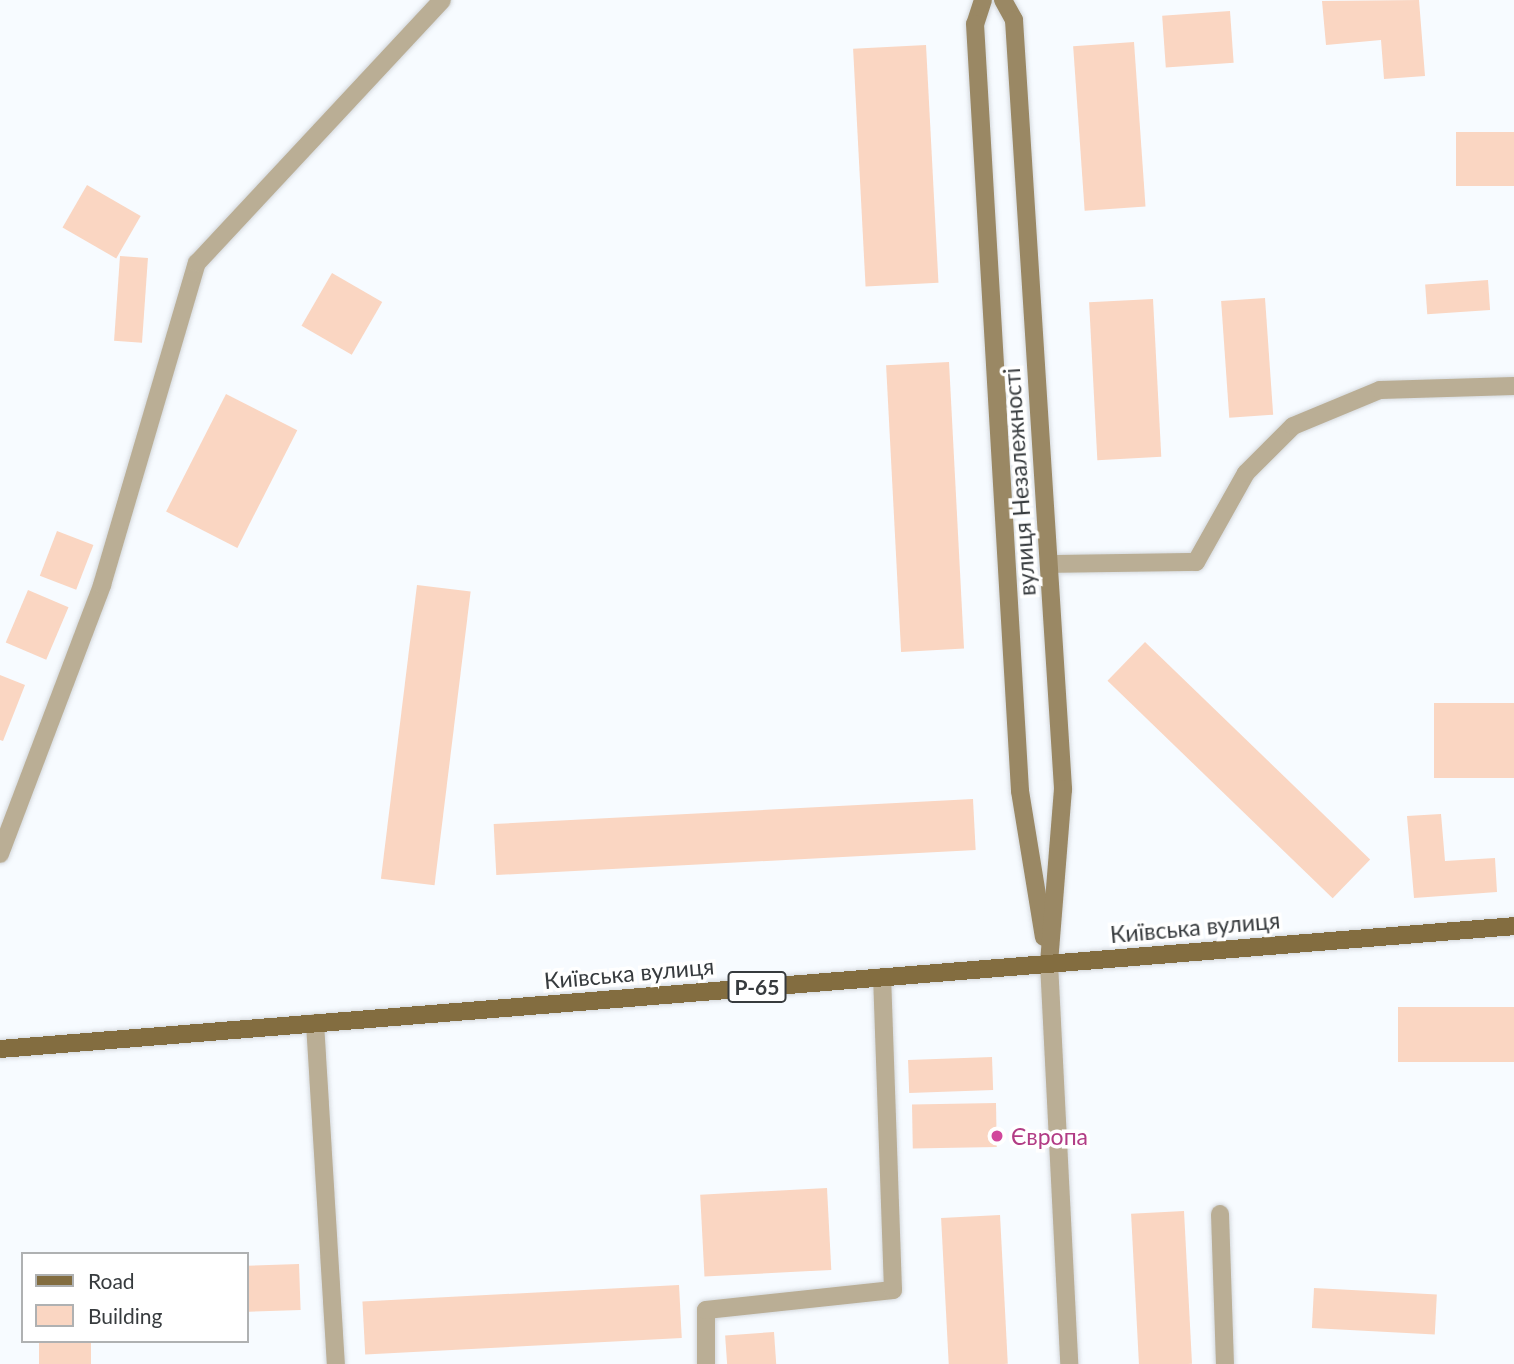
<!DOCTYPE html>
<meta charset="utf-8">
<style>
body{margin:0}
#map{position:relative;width:1514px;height:1364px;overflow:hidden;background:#f7fbff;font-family:Lato,sans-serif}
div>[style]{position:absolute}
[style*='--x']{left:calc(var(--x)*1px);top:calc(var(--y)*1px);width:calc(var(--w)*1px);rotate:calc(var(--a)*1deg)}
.building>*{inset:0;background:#fad6c2;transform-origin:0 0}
.roads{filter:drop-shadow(0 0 2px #d4d8dc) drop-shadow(0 0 2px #d4d8dc)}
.lane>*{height:18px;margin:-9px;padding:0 9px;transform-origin:9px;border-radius:9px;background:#baae95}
.street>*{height:18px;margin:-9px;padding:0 9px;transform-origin:9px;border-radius:9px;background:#baae95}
.secondary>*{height:18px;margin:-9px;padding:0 9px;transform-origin:9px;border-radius:9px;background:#9a8864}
.primary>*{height:18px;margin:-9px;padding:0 9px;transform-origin:9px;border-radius:9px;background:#836d40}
.dots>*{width:19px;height:19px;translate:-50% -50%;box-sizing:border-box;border:4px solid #fff;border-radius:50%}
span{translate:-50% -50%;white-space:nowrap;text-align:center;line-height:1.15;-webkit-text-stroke:7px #fff;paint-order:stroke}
.shield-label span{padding:2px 5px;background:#fff;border:2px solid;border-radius:5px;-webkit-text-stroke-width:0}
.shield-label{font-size:21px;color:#373b3e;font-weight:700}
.street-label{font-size:23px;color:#373b3e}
.hotel-label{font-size:23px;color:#b23c85}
.left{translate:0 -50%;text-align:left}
.legend{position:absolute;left:21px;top:1252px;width:228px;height:91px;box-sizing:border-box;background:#fff;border:2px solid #afb1b2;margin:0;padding:9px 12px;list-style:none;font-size:21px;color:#373b3e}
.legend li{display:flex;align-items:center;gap:14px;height:35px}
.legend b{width:35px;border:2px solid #afb1b2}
</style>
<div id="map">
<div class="building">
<div style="clip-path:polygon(1419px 0,1425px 76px,1384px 79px,1381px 40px,1326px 45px,1322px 1px)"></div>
<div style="left:1230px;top:11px;width:52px;height:68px;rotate:86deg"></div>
<div style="left:1134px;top:42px;width:165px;height:61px;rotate:86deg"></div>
<div style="left:926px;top:45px;width:238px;height:73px;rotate:87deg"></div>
<div style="left:1514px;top:132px;width:54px;height:58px;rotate:90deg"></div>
<div style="left:87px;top:185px;width:62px;height:49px;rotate:30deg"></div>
<div style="left:120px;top:256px;width:28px;height:85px;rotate:4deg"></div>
<div style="left:332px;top:273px;width:58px;height:61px;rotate:30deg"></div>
<div style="left:1488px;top:280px;width:30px;height:63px;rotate:86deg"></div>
<div style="left:1265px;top:298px;width:117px;height:44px;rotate:86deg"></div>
<div style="left:1153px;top:299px;width:158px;height:64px;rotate:87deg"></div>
<div style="left:949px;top:362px;width:287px;height:63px;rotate:87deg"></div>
<div style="left:226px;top:394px;width:80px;height:132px;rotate:27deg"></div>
<div style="left:57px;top:531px;width:39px;height:48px;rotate:21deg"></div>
<div style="left:417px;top:585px;width:54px;height:296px;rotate:7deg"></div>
<div style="left:28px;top:590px;width:44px;height:57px;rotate:23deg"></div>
<div style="left:1145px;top:642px;width:313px;height:54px;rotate:44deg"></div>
<div style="clip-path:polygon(0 675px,25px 685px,3px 741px,0 740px)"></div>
<div style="left:1514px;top:703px;width:75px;height:80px;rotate:90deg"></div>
<div style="left:973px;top:799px;width:51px;height:480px;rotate:87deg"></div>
<div style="clip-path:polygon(1441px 814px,1445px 861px,1495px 858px,1497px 892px,1414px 898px,1407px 816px)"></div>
<div style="left:1514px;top:1007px;width:55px;height:116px;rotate:90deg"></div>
<div style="left:992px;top:1057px;width:33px;height:84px;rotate:88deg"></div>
<div style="left:996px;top:1103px;width:44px;height:84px;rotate:89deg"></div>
<div style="left:827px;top:1188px;width:82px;height:127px;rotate:87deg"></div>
<div style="left:1184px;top:1211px;width:153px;height:53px;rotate:87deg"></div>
<div style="left:1000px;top:1215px;width:149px;height:59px;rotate:87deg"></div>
<div style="left:299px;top:1264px;width:46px;height:52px;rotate:88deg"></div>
<div style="left:679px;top:1285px;width:53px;height:317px;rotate:87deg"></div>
<div style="left:1314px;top:1288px;width:123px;height:40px;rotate:3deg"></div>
<div style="left:774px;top:1332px;width:32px;height:49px;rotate:86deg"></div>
<div style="left:39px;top:1341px;width:52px;height:23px"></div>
</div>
<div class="roads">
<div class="lane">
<div style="--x:1049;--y:564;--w:147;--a:-0.8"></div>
<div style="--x:1196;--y:562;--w:102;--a:-60.7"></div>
<div style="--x:1246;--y:473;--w:66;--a:-45"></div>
<div style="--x:1293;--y:426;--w:94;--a:-22.5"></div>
<div style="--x:1380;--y:390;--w:134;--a:-1.7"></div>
<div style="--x:0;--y:854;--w:288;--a:-69.2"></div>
<div style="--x:102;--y:585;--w:336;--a:-73.6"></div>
<div style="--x:197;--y:263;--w:359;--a:-47"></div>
<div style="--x:315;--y:1023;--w:342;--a:86.5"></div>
<div style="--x:1220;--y:1214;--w:150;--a:88.1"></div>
<div style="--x:706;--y:1364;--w:54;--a:-90"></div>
<div style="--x:706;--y:1310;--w:188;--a:-6.1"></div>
<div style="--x:893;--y:1290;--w:313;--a:-92"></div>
</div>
<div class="street">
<div style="--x:1049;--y:963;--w:401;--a:87.1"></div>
</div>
<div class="secondary">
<div style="--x:983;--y:0;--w:25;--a:108"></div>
<div style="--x:975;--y:24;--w:768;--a:86.64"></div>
<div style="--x:1020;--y:791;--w:148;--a:80.7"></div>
<div style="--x:1003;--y:0;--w:23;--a:61"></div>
<div style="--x:1014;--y:20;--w:771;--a:86.35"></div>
<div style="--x:1063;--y:789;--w:175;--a:94.6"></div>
</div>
<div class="primary">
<div style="--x:0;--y:1049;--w:1519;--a:-4.64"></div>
</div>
</div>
<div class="dots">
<div style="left:997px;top:1136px;background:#d1479c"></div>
</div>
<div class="shield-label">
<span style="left:757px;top:987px">Р-65</span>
</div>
<div class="street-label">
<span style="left:1019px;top:482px;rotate:-94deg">вулиця Незалежності</span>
<span style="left:1195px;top:927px;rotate:-5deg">Київська вулиця</span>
<span style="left:629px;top:973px;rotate:-5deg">Київська вулиця</span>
</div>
<div class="hotel-label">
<span class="left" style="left:1011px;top:1136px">Європа</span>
</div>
<ul class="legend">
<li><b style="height:9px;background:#836d40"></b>Road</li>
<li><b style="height:19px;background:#fad6c2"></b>Building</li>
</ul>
</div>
